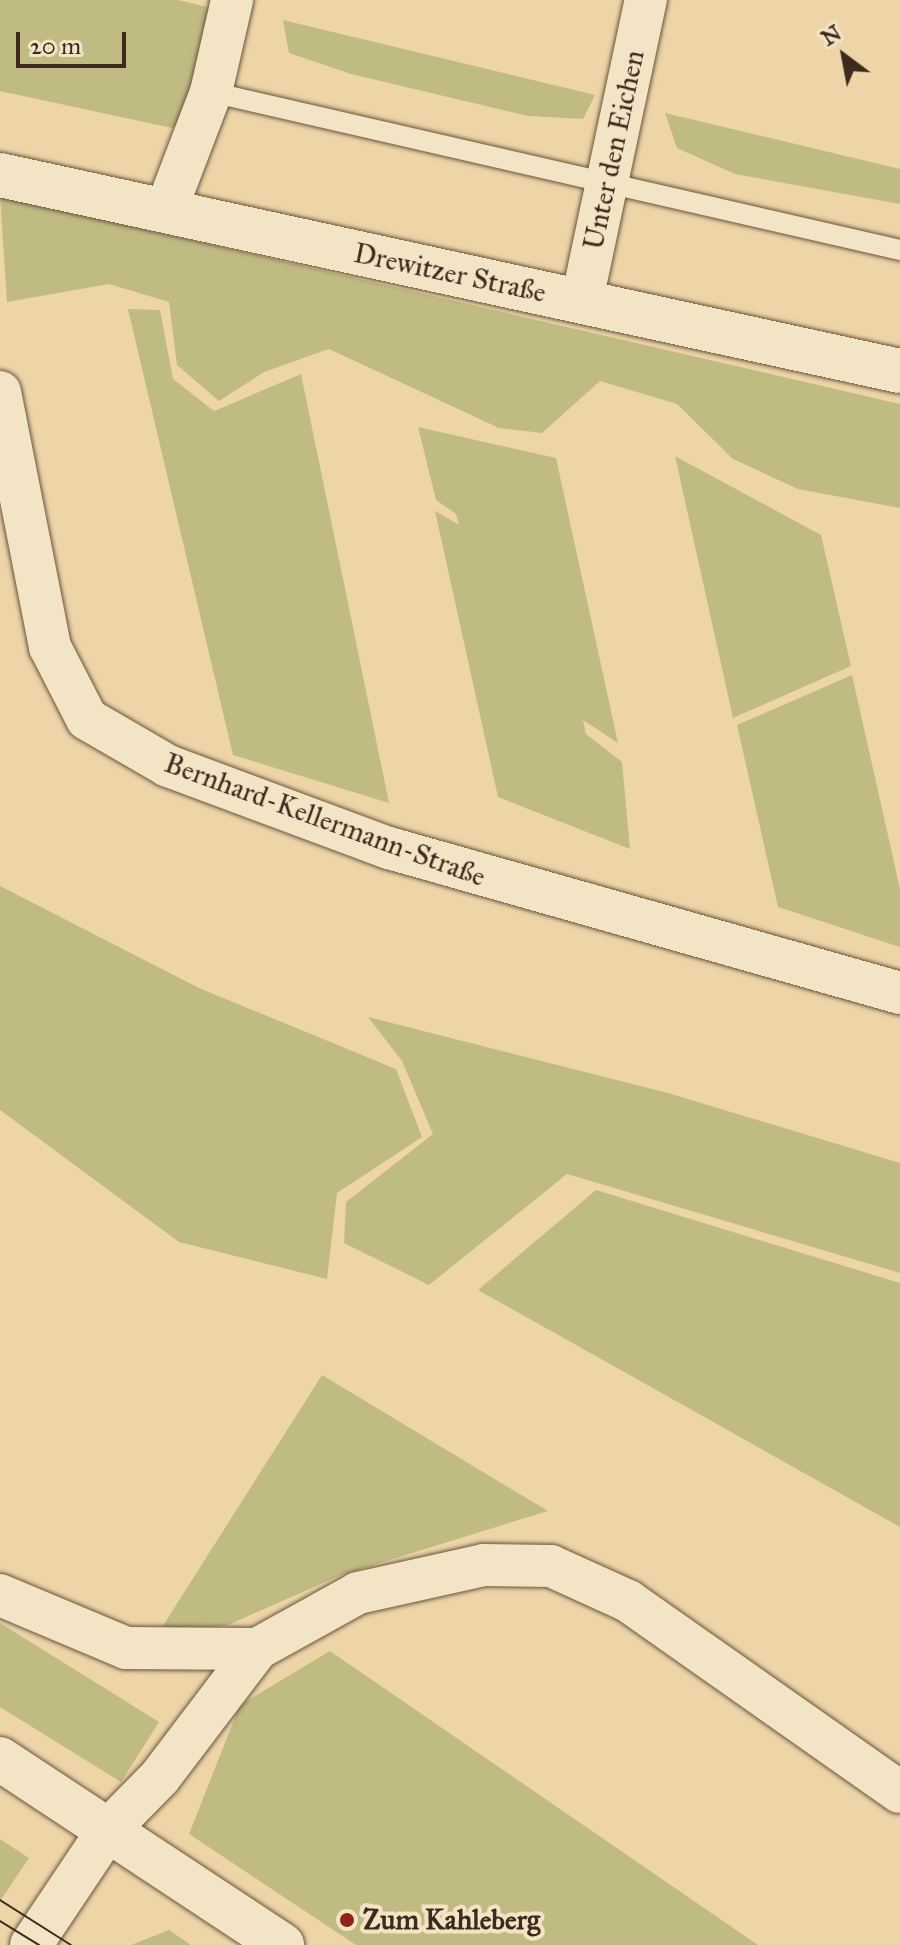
<!DOCTYPE html>
<meta charset="utf-8">
<style>
body{margin:0}
#map{position:relative;width:900px;height:1945px;overflow:hidden;background:#eed5a7;font-family:"IM FELL Great Primer",serif}
div>[style]{position:absolute}
[style*='--x']{left:calc(var(--x)*1px);top:calc(var(--y)*1px);width:calc(var(--w)*1px);rotate:calc(var(--a)*1deg)}
.green>*{inset:0;background:#c0bb82}
.roads{filter:drop-shadow(0 0 2px #685540) drop-shadow(0 0 2px #685540)}
.lane>*{height:20px;margin:-10px;padding:0 10px;transform-origin:10px;border-radius:10px;background:#f4e4c6}
.street>*{height:42px;margin:-21px;padding:0 21px;transform-origin:21px;border-radius:21px;background:#f4e4c6}
.secondary>*{height:44px;margin:-22px;padding:0 22px;transform-origin:22px;border-radius:22px;background:#f4e4c6}
.tram>*{height:2px;margin:-1px;padding:0 1px;transform-origin:1px;border-radius:1px;background:#3c2a1d}
.dots>*{width:22px;height:22px;translate:-50% -50%;box-sizing:border-box;border:4px solid #f4e4c6;border-radius:50%}
span{translate:-50% -50%;white-space:nowrap;text-align:center;line-height:1.15;-webkit-text-stroke:8px #f4e4c6;paint-order:stroke}
.street-label{font-size:28px;color:#3c2a1d}
.poi-label{font-size:28px;color:#3c2a1d;font-weight:700}
.left{translate:0 -50%;text-align:left}
.north{position:absolute;left:804px;top:16px;width:80px;height:80px;-webkit-text-stroke:6px #f4e4c6;paint-order:stroke;rotate:328deg;font-size:22px;font-weight:700;line-height:32px;text-align:center;color:#3c2a1d}
.north::after{content:'';display:block;margin:auto;width:28px;height:36px;background:#3c2a1d;clip-path:polygon(50% 0,100% 100%,50% 72%,0 100%)}
.scale{position:absolute;left:16px;top:32px;width:110px;height:36px;box-sizing:border-box;border:4px solid #3c2a1d;border-top:0;padding-left:10px;font-size:24px;line-height:28px;white-space:nowrap;color:#3c2a1d;-webkit-text-stroke:6px #f4e4c6;paint-order:stroke}
</style>
<div id="map">
<div class="green">
<div style="clip-path:polygon(0 0,178px 0,224px 11px,195px 109px,172px 128px,0 91px)"></div>
<div style="clip-path:polygon(283px 20px,595px 95px,583px 119px,528px 116px,351px 74px,289px 53px)"></div>
<div style="clip-path:polygon(665px 113px,900px 169px,900px 204px,735px 174px,677px 148px)"></div>
<div style="clip-path:polygon(0 196px,900px 404px,900px 508px,798px 489px,733px 459px,677px 404px,600px 381px,542px 433px,499px 428px,329px 349px,264px 372px,219px 401px,177px 365px,169px 302px,109px 284px,7px 302px)"></div>
<div style="clip-path:polygon(128px 309px,160px 310px,173px 379px,214px 411px,301px 374px,389px 803px,233px 755px)"></div>
<div style="clip-path:polygon(418px 427px,556px 458px,618px 743px,583px 720px,586px 734px,622px 762px,630px 849px,498px 797px,435px 511px,459px 525px,456px 514px,436px 500px)"></div>
<div style="clip-path:polygon(675px 456px,821px 535px,851px 666px,733px 718px)"></div>
<div style="clip-path:polygon(852px 675px,900px 889px,900px 947px,778px 907px,737px 725px)"></div>
<div style="clip-path:polygon(0 886px,199px 988px,396px 1069px,422px 1137px,337px 1193px,327px 1279px,179px 1242px,0 1110px)"></div>
<div style="clip-path:polygon(368px 1017px,668px 1093px,900px 1163px,900px 1273px,567px 1174px,429px 1285px,344px 1243px,346px 1202px,433px 1134px,402px 1061px)"></div>
<div style="clip-path:polygon(596px 1190px,900px 1283px,900px 1527px,478px 1290px)"></div>
<div style="clip-path:polygon(322px 1375px,548px 1511px,341px 1575px,228px 1625px,159px 1632px)"></div>
<div style="clip-path:polygon(0 1623px,159px 1722px,121px 1782px,0 1707px)"></div>
<div style="clip-path:polygon(330px 1651px,758px 1945px,356px 1945px,189px 1834px,240px 1705px)"></div>
<div style="clip-path:polygon(0 1839px,29px 1858px,0 1901px)"></div>
<div style="clip-path:polygon(169px 1930px,191px 1945px,131px 1945px)"></div>
</div>
<div class="roads">
<div class="lane">
<div style="--x:211;--y:92;--w:707;--a:12.92"></div>
</div>
<div class="street">
<div style="--x:166;--y:210;--w:126;--a:-69.1"></div>
<div style="--x:211;--y:92;--w:94;--a:-77.1"></div>
<div style="--x:582;--y:300;--w:307;--a:-78"></div>
<div style="--x:0;--y:392;--w:260;--a:78.9"></div>
<div style="--x:50;--y:647;--w:81;--a:62.8"></div>
<div style="--x:87;--y:719;--w:94;--a:30.1"></div>
<div style="--x:168;--y:766;--w:236;--a:20.4"></div>
<div style="--x:389;--y:848;--w:531;--a:15.84"></div>
<div style="--x:0;--y:1595;--w:137;--a:22.8"></div>
<div style="--x:126;--y:1648;--w:131;--a:0.4"></div>
<div style="--x:257;--y:1649;--w:115;--a:-29"></div>
<div style="--x:358;--y:1593;--w:129;--a:-12.5"></div>
<div style="--x:484;--y:1565;--w:67;--a:0.9"></div>
<div style="--x:551;--y:1566;--w:85;--a:24.4"></div>
<div style="--x:628;--y:1601;--w:332;--a:35.1"></div>
<div style="--x:31;--y:1945;--w:138;--a:-56.2"></div>
<div style="--x:108;--y:1830;--w:74;--a:-45.5"></div>
<div style="--x:160;--y:1777;--w:161;--a:-52.8"></div>
</div>
<div class="secondary">
<div style="--x:0;--y:175;--w:921;--a:12.29"></div>
<div style="--x:0;--y:1759;--w:338;--a:33.4"></div>
</div>
</div>
<div class="tram">
<div style="--x:0;--y:1900;--w:84;--a:32.4"></div>
<div style="--x:0;--y:1921;--w:46;--a:31.6"></div>
</div>
<div class="dots">
<div style="left:347px;top:1920px;background:#8f2418"></div>
</div>
<div class="street-label">
<span style="left:614px;top:150px;rotate:-78deg">Unter den Eichen</span>
<span style="left:450px;top:273px;rotate:12deg">Drewitzer Straße</span>
<span style="left:325px;top:820px;rotate:20deg">Bernhard-Kellermann-Straße</span>
</div>
<div class="poi-label">
<span class="left" style="left:363px;top:1920px">Zum Kahleberg</span>
</div>
<div class="north">N</div>
<div class="scale">20 m</div>
</div>
